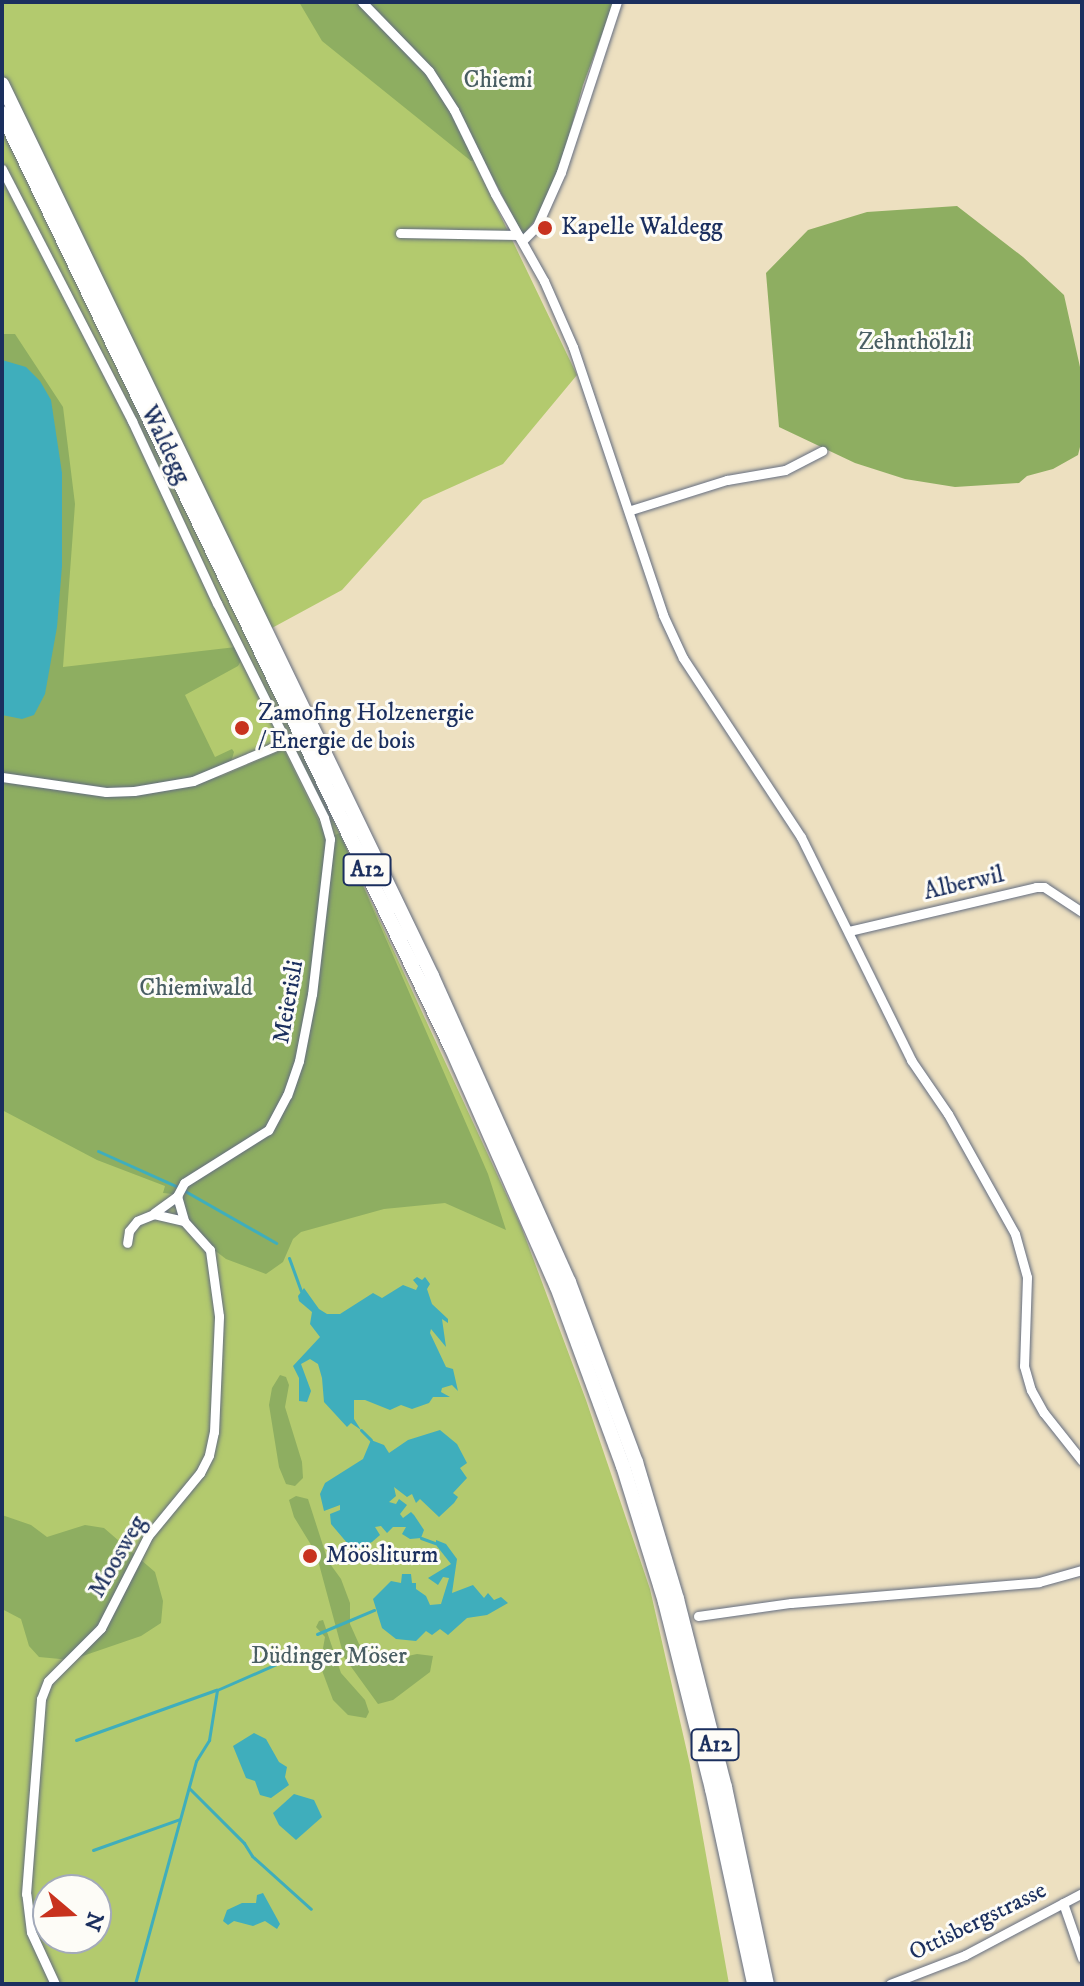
<!DOCTYPE html>
<meta charset="utf-8">
<style>
body{margin:0}
#map{position:relative;width:1084px;height:1986px;overflow:hidden;background:#ede0c0;font-family:"IM FELL DW Pica",serif}
div>[style]{position:absolute}
[style*='--x']{left:calc(var(--x)*1px);top:calc(var(--y)*1px);width:calc(var(--w)*1px);rotate:calc(var(--a)*1deg)}
.green>*{inset:0;background:#b3ca6e}
.forest>*{inset:0;background:#8eae61}
.water>*{inset:0;background:#3faebc}
.stream>*{height:3px;margin:-1.5px;padding:0 1.5px;transform-origin:1.5px;border-radius:1.5px;background:#3faebc}
.roads{filter:drop-shadow(0 0 2px #646d80) drop-shadow(0 0 2px #646d80)}
.minor>*{height:9px;margin:-4.5px;padding:0 4.5px;transform-origin:4.5px;border-radius:4.5px;background:#fff}
.highway>*{height:14px;margin:-7px;padding:0 7px;transform-origin:7px;border-radius:7px;background:#fff}
.dots>*{width:22px;height:22px;translate:-50% -50%;box-sizing:border-box;border:4px solid #fdfcf7;border-radius:50%}
span{translate:-50% -50%;white-space:nowrap;text-align:center;line-height:1.15;-webkit-text-stroke:6px #fdfcf7;paint-order:stroke}
.shield-label span{padding:2px 6px;background:#fdfcf7;border:2px solid;border-radius:6px;-webkit-text-stroke-width:0}
.shield-label{font-size:22px;color:#1b2f5e;font-weight:700}
.park-label{font-size:24px;color:#495e63}
.poi-label{font-size:24px;color:#1b2f5e}
.left{translate:0 -50%;text-align:left}
.street-label{font-size:24px;color:#1b2f5e}
.frame{position:absolute;inset:0;border:4px solid #1b2f5e;pointer-events:none}
.north{position:absolute;left:32px;top:1874px;width:80px;height:80px;box-sizing:border-box;background:#fdfcf7;border:2px solid #a3aaba;border-radius:50%;rotate:109deg;font-size:22px;font-weight:700;line-height:32px;text-align:center;color:#1b2f5e}
.north::after{content:'';display:block;margin:auto;width:28px;height:36px;background:#c8321e;clip-path:polygon(50% 0,100% 100%,50% 72%,0 100%)}
</style>
<div id="map">
<div class="green">
<div style="clip-path:polygon(evenodd,2px 2px,352px 2px,443px 96px,577px 375px,503px 464px,423px 500px,342px 590px,250px 640px,521px 1226px,586px 1400px,650px 1589px,690px 1765px,729px 1984px,2px 1984px,2px 2px,48px 1890px,96px 1890px,96px 1938px,48px 1938px,48px 1890px)"></div>
</div>
<div class="forest">
<div style="clip-path:polygon(299px 2px,614px 2px,583px 85px,559px 172px,542px 212px,523px 235px,482px 158px,471px 161px,322px 41px)"></div>
<div style="clip-path:polygon(957px 206px,1023px 257px,1064px 295px,1082px 376px,1082px 439px,1078px 455px,1053px 469px,1027px 476px,1019px 483px,955px 487px,905px 479px,855px 463px,779px 427px,766px 273px,808px 230px,867px 212px)"></div>
<div style="clip-path:polygon(2px 334px,15px 334px,63px 407px,75px 504px,63px 667px,236px 647px,242px 659px,238px 666px,185px 695px,215px 757px,232px 749px,234px 752px,231px 762px,212px 771px,215px 777px,222px 776px,280px 751px,285px 752px,327px 838px,340px 833px,488px 1174px,506px 1230px,445px 1203px,384px 1209px,301px 1232px,293px 1239px,283px 1262px,266px 1274px,226px 1259px,213px 1249px,188px 1222px,173px 1194px,163px 1193px,165px 1186px,97px 1160px,2px 1110px)"></div>
<div style="clip-path:polygon(280px 1375px,286px 1377px,289px 1385px,285px 1407px,302px 1462px,303px 1478px,295px 1486px,286px 1484px,279px 1467px,269px 1405px,272px 1388px)"></div>
<div style="clip-path:polygon(296px 1496px,308px 1499px,328px 1561px,341px 1579px,350px 1603px,350px 1624px,359px 1644px,389px 1660px,417px 1654px,433px 1656px,430px 1672px,393px 1700px,378px 1704px,344px 1657px,316px 1553px,294px 1517px,289px 1500px)"></div>
<div style="clip-path:polygon(2px 1515px,31px 1525px,47px 1537px,85px 1525px,104px 1528px,155px 1572px,163px 1601px,161px 1623px,141px 1636px,71px 1660px,39px 1657px,29px 1646px,21px 1619px,2px 1609px)"></div>
<div style="clip-path:polygon(323px 1620px,341px 1673px,365px 1700px,369px 1712px,366px 1718px,348px 1715px,333px 1700px,320px 1665px,325px 1637px,316px 1627px,319px 1621px)"></div>
</div>
<div class="water">
<div style="clip-path:polygon(2px 360px,26px 367px,40px 381px,51px 400px,62px 473px,62px 566px,57px 627px,45px 694px,34px 715px,22px 719px,2px 715px)"></div>
<div style="clip-path:polygon(417px 1277px,422px 1280px,425px 1277px,430px 1284px,427px 1289px,432px 1304px,448px 1319px,448px 1323px,442px 1319px,446px 1347px,431px 1329px,430px 1333px,446px 1367px,453px 1369px,458px 1391px,452px 1385px,442px 1388px,441px 1392px,450px 1397px,433px 1397px,429px 1403px,412px 1409px,401px 1405px,390px 1410px,365px 1400px,354px 1400px,354px 1419px,361px 1430px,351px 1423px,347px 1427px,324px 1402px,322px 1378px,318px 1364px,310px 1359px,301px 1364px,311px 1391px,307px 1402px,299px 1401px,299px 1378px,293px 1366px,320px 1337px,310px 1324px,312px 1312px,299px 1301px,298px 1296px,304px 1288px,319px 1309px,327px 1314px,340px 1314px,373px 1293px,382px 1298px,403px 1285px,416px 1290px,418px 1286px,413px 1280px)"></div>
<div style="clip-path:polygon(440px 1430px,457px 1444px,467px 1463px,460px 1468px,467px 1478px,453px 1493px,458px 1497px,454px 1503px,439px 1517px,420px 1499px,416px 1503px,412px 1494px,407px 1497px,394px 1487px,396px 1496px,389px 1502px,396px 1504px,399px 1499px,407px 1505px,400px 1514px,403px 1518px,411px 1512px,414px 1515px,424px 1530px,421px 1538px,410px 1539px,402px 1534px,406px 1527px,393px 1527px,387px 1533px,381px 1526px,375px 1527px,380px 1535px,372px 1542px,356px 1549px,348px 1544px,331px 1524px,330px 1514px,340px 1510px,340px 1505px,324px 1511px,320px 1494px,325px 1483px,363px 1459px,371px 1440px,384px 1445px,389px 1453px,408px 1440px)"></div>
<div style="clip-path:polygon(436px 1540px,446px 1544px,457px 1559px,452px 1593px,473px 1585px,484px 1598px,488px 1593px,494px 1600px,501px 1597px,508px 1603px,487px 1615px,467px 1618px,448px 1635px,440px 1629px,432px 1635px,426px 1631px,416px 1641px,396px 1639px,382px 1628px,373px 1599px,391px 1581px,401px 1583px,402px 1574px,411px 1574px,412px 1583px,416px 1583px,416px 1589px,426px 1596px,430px 1605px,441px 1604px,449px 1578px,443px 1577px,438px 1585px,428px 1578px,451px 1564px,436px 1545px)"></div>
<div style="clip-path:polygon(254px 1733px,266px 1739px,279px 1762px,287px 1767px,285px 1777px,289px 1785px,271px 1798px,260px 1795px,255px 1781px,246px 1778px,233px 1746px)"></div>
<div style="clip-path:polygon(294px 1794px,314px 1800px,322px 1817px,296px 1840px,279px 1825px,273px 1813px)"></div>
<div style="clip-path:polygon(263px 1893px,280px 1924px,277px 1929px,265px 1921px,253px 1926px,234px 1921px,228px 1925px,223px 1921px,227px 1910px,242px 1903px,256px 1903px,257px 1895px)"></div>
</div>
<div class="stream">
<div style="--x:98;--y:1151;--w:88;--a:24.2"></div>
<div style="--x:185;--y:1191;--w:105;--a:29.7"></div>
<div style="--x:289;--y:1258;--w:35;--a:70"></div>
<div style="--x:361;--y:1430;--w:14;--a:45"></div>
<div style="--x:421;--y:1538;--w:15;--a:20"></div>
<div style="--x:317;--y:1634;--w:62;--a:-22.8"></div>
<div style="--x:76;--y:1740;--w:149;--a:-19.7"></div>
<div style="--x:189;--y:1788;--w:78;--a:45"></div>
<div style="--x:244;--y:1843;--w:15;--a:58"></div>
<div style="--x:252;--y:1856;--w:79;--a:41.9"></div>
<div style="--x:93;--y:1850;--w:92;--a:-19.6"></div>
<div style="--x:135;--y:1984;--w:231;--a:-74.7"></div>
<div style="--x:196;--y:1761;--w:25;--a:-58"></div>
<div style="--x:209;--y:1740;--w:51;--a:-80.9"></div>
<div style="--x:217;--y:1690;--w:70;--a:-23.6"></div>
</div>
<div class="roads">
<div class="minor">
<div style="--x:362;--y:2;--w:96;--a:45.8"></div>
<div style="--x:429;--y:71;--w:46;--a:57.3"></div>
<div style="--x:454;--y:110;--w:93;--a:64"></div>
<div style="--x:495;--y:194;--w:100;--a:60.6"></div>
<div style="--x:544;--y:281;--w:72;--a:66.3"></div>
<div style="--x:573;--y:347;--w:283;--a:71.4"></div>
<div style="--x:663;--y:615;--w:47;--a:65.1"></div>
<div style="--x:683;--y:658;--w:214;--a:56.6"></div>
<div style="--x:801;--y:837;--w:249;--a:63.7"></div>
<div style="--x:911;--y:1060;--w:65;--a:55.6"></div>
<div style="--x:948;--y:1114;--w:137;--a:60.8"></div>
<div style="--x:1015;--y:1234;--w:45;--a:74.4"></div>
<div style="--x:1027;--y:1277;--w:89;--a:91.9"></div>
<div style="--x:1024;--y:1366;--w:25;--a:74"></div>
<div style="--x:1031;--y:1390;--w:26;--a:61"></div>
<div style="--x:1044;--y:1413;--w:61;--a:51.6"></div>
<div style="--x:2;--y:169;--w:284;--a:62.7"></div>
<div style="--x:132;--y:421;--w:201;--a:65"></div>
<div style="--x:217;--y:603;--w:240;--a:63.5"></div>
<div style="--x:324;--y:818;--w:22;--a:74"></div>
<div style="--x:330;--y:839;--w:156;--a:96.6"></div>
<div style="--x:312;--y:994;--w:68;--a:101"></div>
<div style="--x:299;--y:1061;--w:36;--a:109"></div>
<div style="--x:287;--y:1095;--w:40;--a:118"></div>
<div style="--x:268;--y:1130;--w:99;--a:147.8"></div>
<div style="--x:184;--y:1183;--w:15;--a:118"></div>
<div style="--x:177;--y:1196;--w:26;--a:74"></div>
<div style="--x:400;--y:233;--w:118;--a:1"></div>
<div style="--x:522;--y:241;--w:21;--a:-45"></div>
<div style="--x:537;--y:226;--w:59;--a:-66"></div>
<div style="--x:561;--y:172;--w:179;--a:-71.8"></div>
<div style="--x:631;--y:510;--w:101;--a:-17.4"></div>
<div style="--x:727;--y:480;--w:59;--a:-9.8"></div>
<div style="--x:785;--y:470;--w:42;--a:-27.2"></div>
<div style="--x:2;--y:777;--w:105;--a:8.2"></div>
<div style="--x:106;--y:792;--w:28;--a:-2"></div>
<div style="--x:134;--y:791;--w:60;--a:-9.6"></div>
<div style="--x:193;--y:781;--w:101;--a:-22.8"></div>
<div style="--x:849;--y:931;--w:192;--a:-13.2"></div>
<div style="--x:1036;--y:887;--w:8;--a:0"></div>
<div style="--x:1044;--y:887;--w:45;--a:33.3"></div>
<div style="--x:154;--y:1213;--w:29;--a:-36"></div>
<div style="--x:698;--y:1616;--w:94;--a:-8"></div>
<div style="--x:791;--y:1603;--w:249;--a:-4.8"></div>
<div style="--x:1039;--y:1582;--w:45;--a:-15.6"></div>
<div style="--x:1063;--y:1903;--w:58;--a:70.9"></div>
<div style="--x:55;--y:1984;--w:57;--a:-114.8"></div>
<div style="--x:31;--y:1932;--w:38;--a:-97"></div>
<div style="--x:26;--y:1894;--w:196;--a:-85.6"></div>
<div style="--x:41;--y:1699;--w:19;--a:-69"></div>
<div style="--x:48;--y:1681;--w:75;--a:-45"></div>
<div style="--x:101;--y:1628;--w:103;--a:-62.9"></div>
<div style="--x:148;--y:1536;--w:82;--a:-50.5"></div>
<div style="--x:200;--y:1473;--w:20;--a:-63"></div>
<div style="--x:209;--y:1455;--w:24;--a:-78"></div>
<div style="--x:214;--y:1432;--w:116;--a:-87.5"></div>
<div style="--x:219;--y:1316;--w:67;--a:-97.8"></div>
<div style="--x:210;--y:1250;--w:39;--a:-132"></div>
<div style="--x:184;--y:1221;--w:31;--a:-167"></div>
<div style="--x:154;--y:1214;--w:18;--a:158"></div>
<div style="--x:137;--y:1221;--w:13;--a:129"></div>
<div style="--x:129;--y:1231;--w:12;--a:99"></div>
<div style="--x:890;--y:1984;--w:80;--a:-21.1"></div>
<div style="--x:965;--y:1955;--w:132;--a:-27.9"></div>
</div>
<div class="highway">
<div style="--x:2;--y:84;--w:990;--a:64.26"></div>
<div style="--x:432;--y:976;--w:335;--a:65.9"></div>
<div style="--x:569;--y:1282;--w:192;--a:69.6"></div>
<div style="--x:636;--y:1462;--w:143;--a:73.3"></div>
<div style="--x:677;--y:1599;--w:194;--a:75.7"></div>
<div style="--x:725;--y:1787;--w:201;--a:78"></div>
<div style="--x:2;--y:113;--w:1036;--a:64.33"></div>
<div style="--x:451;--y:1047;--w:262;--a:66.2"></div>
<div style="--x:557;--y:1287;--w:191;--a:69.8"></div>
<div style="--x:623;--y:1466;--w:142;--a:72.8"></div>
<div style="--x:665;--y:1602;--w:193;--a:75.9"></div>
<div style="--x:712;--y:1789;--w:199;--a:77.8"></div>
</div>
</div>
<div class="dots">
<div style="left:545px;top:228px;background:#c8321e"></div>
<div style="left:242px;top:728px;background:#c8321e"></div>
<div style="left:310px;top:1556px;background:#c8321e"></div>
</div>
<div class="shield-label">
<span style="left:367px;top:870px">A12</span>
<span style="left:715px;top:1745px">A12</span>
</div>
<div class="park-label">
<span style="left:498px;top:81px">Chiemi</span>
<span style="left:915px;top:343px">Zehnthölzli</span>
<span style="left:196px;top:989px">Chiemiwald</span>
<span style="left:329px;top:1657px">Düdinger Möser</span>
</div>
<div class="poi-label">
<span class="left" style="left:561px;top:228px">Kapelle Waldegg</span>
<span class="left" style="left:258px;top:728px">Zamofing Holzenergie<br>/ Energie de bois</span>
<span class="left" style="left:326px;top:1556px">Möösliturm</span>
</div>
<div class="street-label">
<span style="left:165px;top:445px;rotate:64deg">Waldegg</span>
<span style="left:964px;top:884px;rotate:-13deg">Alberwil</span>
<span style="left:289px;top:1002px;rotate:-80deg">Meierisli</span>
<span style="left:118px;top:1557px;rotate:-60deg">Moosweg</span>
<span style="left:978px;top:1922px;rotate:-26deg">Ottisbergstrasse</span>
</div>
<div class="frame"></div>
<div class="north">N</div>
</div>
